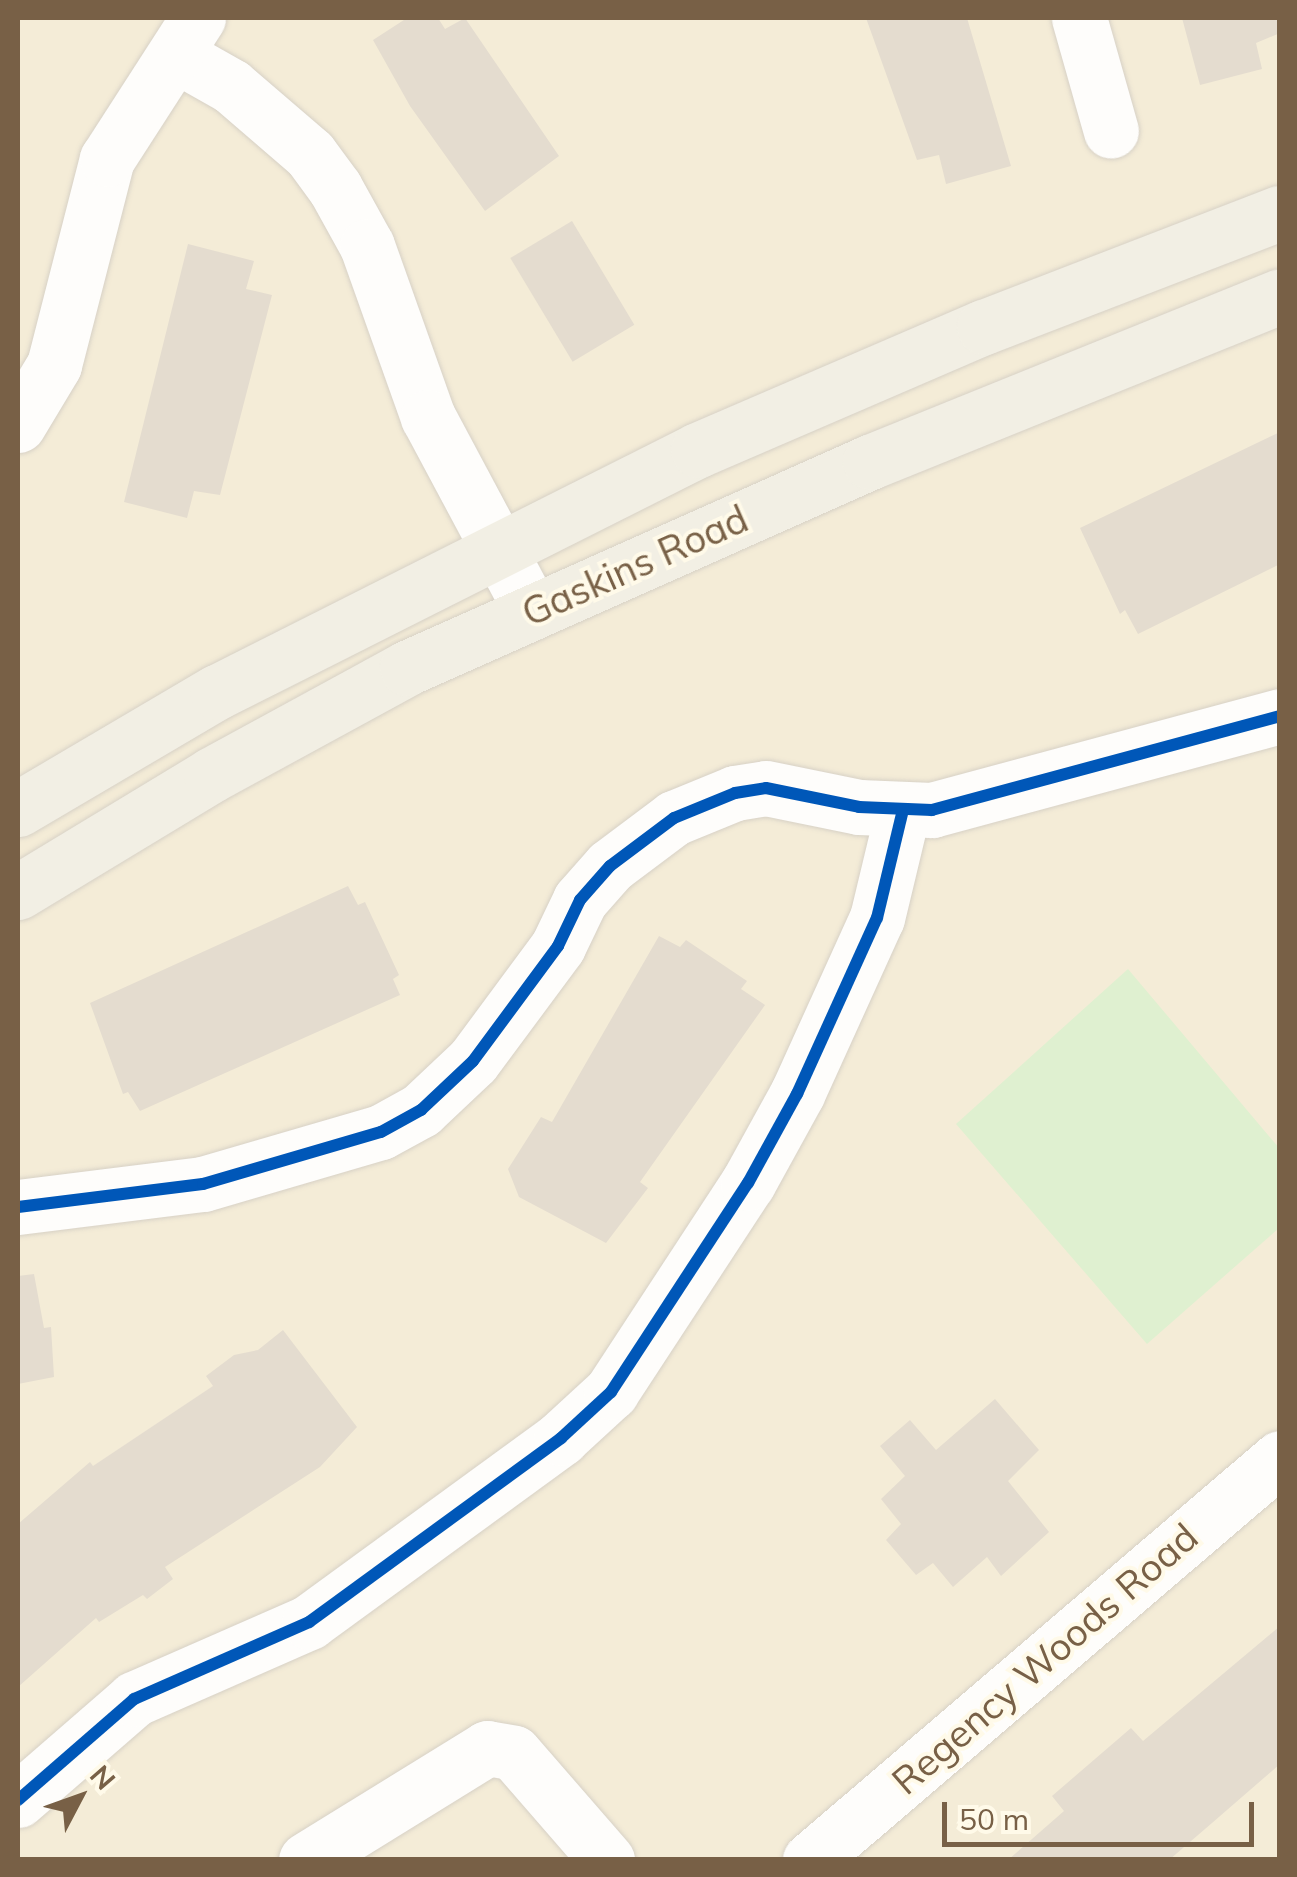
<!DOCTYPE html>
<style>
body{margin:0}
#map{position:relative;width:1297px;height:1877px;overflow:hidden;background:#f8f4e7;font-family:Mulish,sans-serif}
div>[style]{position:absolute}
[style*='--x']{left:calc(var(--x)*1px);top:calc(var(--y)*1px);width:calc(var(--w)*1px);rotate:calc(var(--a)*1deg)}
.residential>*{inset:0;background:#f4ecd7;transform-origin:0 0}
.green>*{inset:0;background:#dff0d0}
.building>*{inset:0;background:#e4dccf;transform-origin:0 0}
.roads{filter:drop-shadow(0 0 2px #d7d1c6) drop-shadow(0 0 2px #d7d1c6)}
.minor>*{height:55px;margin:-27.5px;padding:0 27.5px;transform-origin:27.5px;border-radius:27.5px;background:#fefdfb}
.major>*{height:55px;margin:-27.5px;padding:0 27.5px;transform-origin:27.5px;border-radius:27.5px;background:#f2efe4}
.cycleway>*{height:12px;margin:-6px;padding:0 6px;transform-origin:6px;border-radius:6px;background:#0057b8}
span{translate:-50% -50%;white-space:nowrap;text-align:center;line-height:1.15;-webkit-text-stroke:8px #fffae9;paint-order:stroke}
.street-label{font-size:38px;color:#786046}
.frame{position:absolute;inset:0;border:20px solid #786046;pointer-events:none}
.north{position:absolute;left:30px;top:1747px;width:100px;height:100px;-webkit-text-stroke:8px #fffae9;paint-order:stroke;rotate:49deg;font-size:28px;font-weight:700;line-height:40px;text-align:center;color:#786046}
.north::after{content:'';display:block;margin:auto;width:35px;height:45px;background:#786046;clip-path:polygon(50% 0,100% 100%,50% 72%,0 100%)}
.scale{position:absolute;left:942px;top:1802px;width:312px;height:45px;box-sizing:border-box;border:5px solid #786046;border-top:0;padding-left:12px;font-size:30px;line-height:35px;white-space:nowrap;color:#786046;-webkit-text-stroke:8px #fffae9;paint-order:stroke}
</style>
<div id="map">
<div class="residential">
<div style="left:18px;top:18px;width:1261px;height:1841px"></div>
</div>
<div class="green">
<div style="clip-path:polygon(1128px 969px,1279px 1148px,1279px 1228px,1147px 1344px,956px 1124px)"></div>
</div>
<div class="building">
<div style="clip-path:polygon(407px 18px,438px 18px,445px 29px,465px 18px,559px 156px,485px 211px,410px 106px,373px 40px)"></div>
<div style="clip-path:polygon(866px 18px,967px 18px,1011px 166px,946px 184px,939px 155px,917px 160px)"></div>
<div style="clip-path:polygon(1182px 18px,1280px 18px,1280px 33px,1256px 43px,1262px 69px,1200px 85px)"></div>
<div style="left:572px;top:221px;width:121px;height:72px;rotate:59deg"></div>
<div style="clip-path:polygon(188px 244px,254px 261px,246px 289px,272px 295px,220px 495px,194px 491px,187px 518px,124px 502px)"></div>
<div style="clip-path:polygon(1280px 432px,1280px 564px,1138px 634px,1125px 610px,1120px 614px,1080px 528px)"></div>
<div style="clip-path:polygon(348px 886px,358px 905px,365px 902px,399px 975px,393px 979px,400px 995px,140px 1111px,128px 1092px,123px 1094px,90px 1003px)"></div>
<div style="clip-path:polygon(659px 936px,680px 947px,686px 940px,747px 981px,741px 989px,765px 1005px,640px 1182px,648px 1188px,606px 1243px,519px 1197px,508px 1169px,541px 1117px,552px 1122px)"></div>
<div style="clip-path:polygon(34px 1274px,44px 1328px,51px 1327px,54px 1377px,18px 1384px,18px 1276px)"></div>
<div style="clip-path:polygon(283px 1330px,357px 1427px,320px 1467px,165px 1567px,173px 1579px,147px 1599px,143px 1595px,99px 1622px,96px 1618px,18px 1687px,18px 1524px,90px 1462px,93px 1466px,213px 1386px,206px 1376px,234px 1355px,258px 1350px)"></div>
<div style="clip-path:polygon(995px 1399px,1039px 1450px,1008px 1481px,1049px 1532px,1001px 1576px,987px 1557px,953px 1587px,933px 1563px,916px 1575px,886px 1540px,901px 1524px,881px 1499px,905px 1476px,880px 1446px,910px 1420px,936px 1450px)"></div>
<div style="clip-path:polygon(1280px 1626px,1280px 1764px,1212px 1823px,1169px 1860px,1008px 1860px,1064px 1811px,1052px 1796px,1131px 1728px,1143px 1741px)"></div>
</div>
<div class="roads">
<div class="minor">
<div style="--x:1079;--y:18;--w:117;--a:74.2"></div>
<div style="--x:176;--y:55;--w:63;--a:29.4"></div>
<div style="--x:231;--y:86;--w:104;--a:40.7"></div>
<div style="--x:310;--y:154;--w:42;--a:53.7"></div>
<div style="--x:335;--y:188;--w:66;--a:61.1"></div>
<div style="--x:367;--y:246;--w:182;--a:70.4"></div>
<div style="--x:428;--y:417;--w:221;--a:61.9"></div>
<div style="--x:18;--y:425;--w:70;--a:-59"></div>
<div style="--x:54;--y:365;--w:213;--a:-75.6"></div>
<div style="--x:107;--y:159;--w:168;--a:-57.2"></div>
<div style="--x:18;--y:1207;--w:186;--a:-7.1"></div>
<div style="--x:203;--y:1184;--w:185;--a:-16.3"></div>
<div style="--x:381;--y:1132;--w:46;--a:-28.8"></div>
<div style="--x:421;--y:1110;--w:71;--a:-43.3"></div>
<div style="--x:473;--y:1061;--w:143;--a:-53.5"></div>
<div style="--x:558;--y:946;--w:51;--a:-64.4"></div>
<div style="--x:580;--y:900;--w:45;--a:-48.6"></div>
<div style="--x:610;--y:866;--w:80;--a:-36.9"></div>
<div style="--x:674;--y:818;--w:66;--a:-22.3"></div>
<div style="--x:735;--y:793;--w:31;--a:-9"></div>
<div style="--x:766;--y:788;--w:95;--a:11.5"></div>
<div style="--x:859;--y:807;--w:73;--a:2.4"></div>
<div style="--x:932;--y:810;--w:360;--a:-15.1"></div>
<div style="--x:18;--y:1800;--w:154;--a:-41"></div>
<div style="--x:134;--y:1699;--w:191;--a:-23.7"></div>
<div style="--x:309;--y:1622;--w:312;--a:-36.1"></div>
<div style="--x:561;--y:1438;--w:68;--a:-42.6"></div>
<div style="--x:611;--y:1392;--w:250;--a:-56.8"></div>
<div style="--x:748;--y:1183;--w:102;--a:-61.2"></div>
<div style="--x:797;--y:1094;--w:193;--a:-65.6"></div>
<div style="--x:877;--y:918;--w:111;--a:-76.5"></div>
<div style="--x:306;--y:1860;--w:213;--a:-31.7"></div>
<div style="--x:487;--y:1748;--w:27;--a:10"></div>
<div style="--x:514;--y:1753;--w:142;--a:49"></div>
<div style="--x:810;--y:1860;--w:618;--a:-40.54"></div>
</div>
<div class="major">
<div style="--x:18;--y:809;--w:231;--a:-30.5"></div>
<div style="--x:217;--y:692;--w:538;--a:-26.71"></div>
<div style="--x:698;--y:450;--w:311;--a:-23.3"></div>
<div style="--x:984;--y:327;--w:317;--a:-21.1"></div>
<div style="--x:18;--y:892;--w:226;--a:-31.2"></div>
<div style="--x:211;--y:775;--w:223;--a:-28.6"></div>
<div style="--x:407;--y:668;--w:507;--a:-23.99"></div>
<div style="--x:870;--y:462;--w:442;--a:-22"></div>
</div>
</div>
<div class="cycleway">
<div style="--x:18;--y:1207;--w:186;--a:-7.1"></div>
<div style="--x:203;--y:1184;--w:185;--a:-16.3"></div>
<div style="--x:381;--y:1132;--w:46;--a:-28.8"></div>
<div style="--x:421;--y:1110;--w:71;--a:-43.3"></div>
<div style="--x:473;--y:1061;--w:143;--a:-53.5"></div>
<div style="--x:558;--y:946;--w:51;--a:-64.4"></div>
<div style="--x:580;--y:900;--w:45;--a:-48.6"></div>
<div style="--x:610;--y:866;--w:80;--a:-36.9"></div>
<div style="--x:674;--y:818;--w:66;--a:-22.3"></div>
<div style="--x:735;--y:793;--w:31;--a:-9"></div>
<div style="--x:766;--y:788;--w:95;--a:11.5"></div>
<div style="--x:859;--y:807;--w:73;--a:2.4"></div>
<div style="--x:932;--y:810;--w:360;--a:-15.1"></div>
<div style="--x:18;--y:1800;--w:154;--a:-41"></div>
<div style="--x:134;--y:1699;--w:191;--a:-23.7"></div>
<div style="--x:309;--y:1622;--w:312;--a:-36.1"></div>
<div style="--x:561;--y:1438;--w:68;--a:-42.6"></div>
<div style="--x:611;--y:1392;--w:250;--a:-56.8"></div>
<div style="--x:748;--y:1183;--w:102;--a:-61.2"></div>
<div style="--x:797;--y:1094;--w:193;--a:-65.6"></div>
<div style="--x:877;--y:918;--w:111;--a:-76.5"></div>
</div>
<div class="street-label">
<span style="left:635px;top:566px;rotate:-24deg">Gaskins Road</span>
<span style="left:1045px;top:1659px;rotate:-41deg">Regency Woods Road</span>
</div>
<div class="frame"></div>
<div class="north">N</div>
<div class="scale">50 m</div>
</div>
